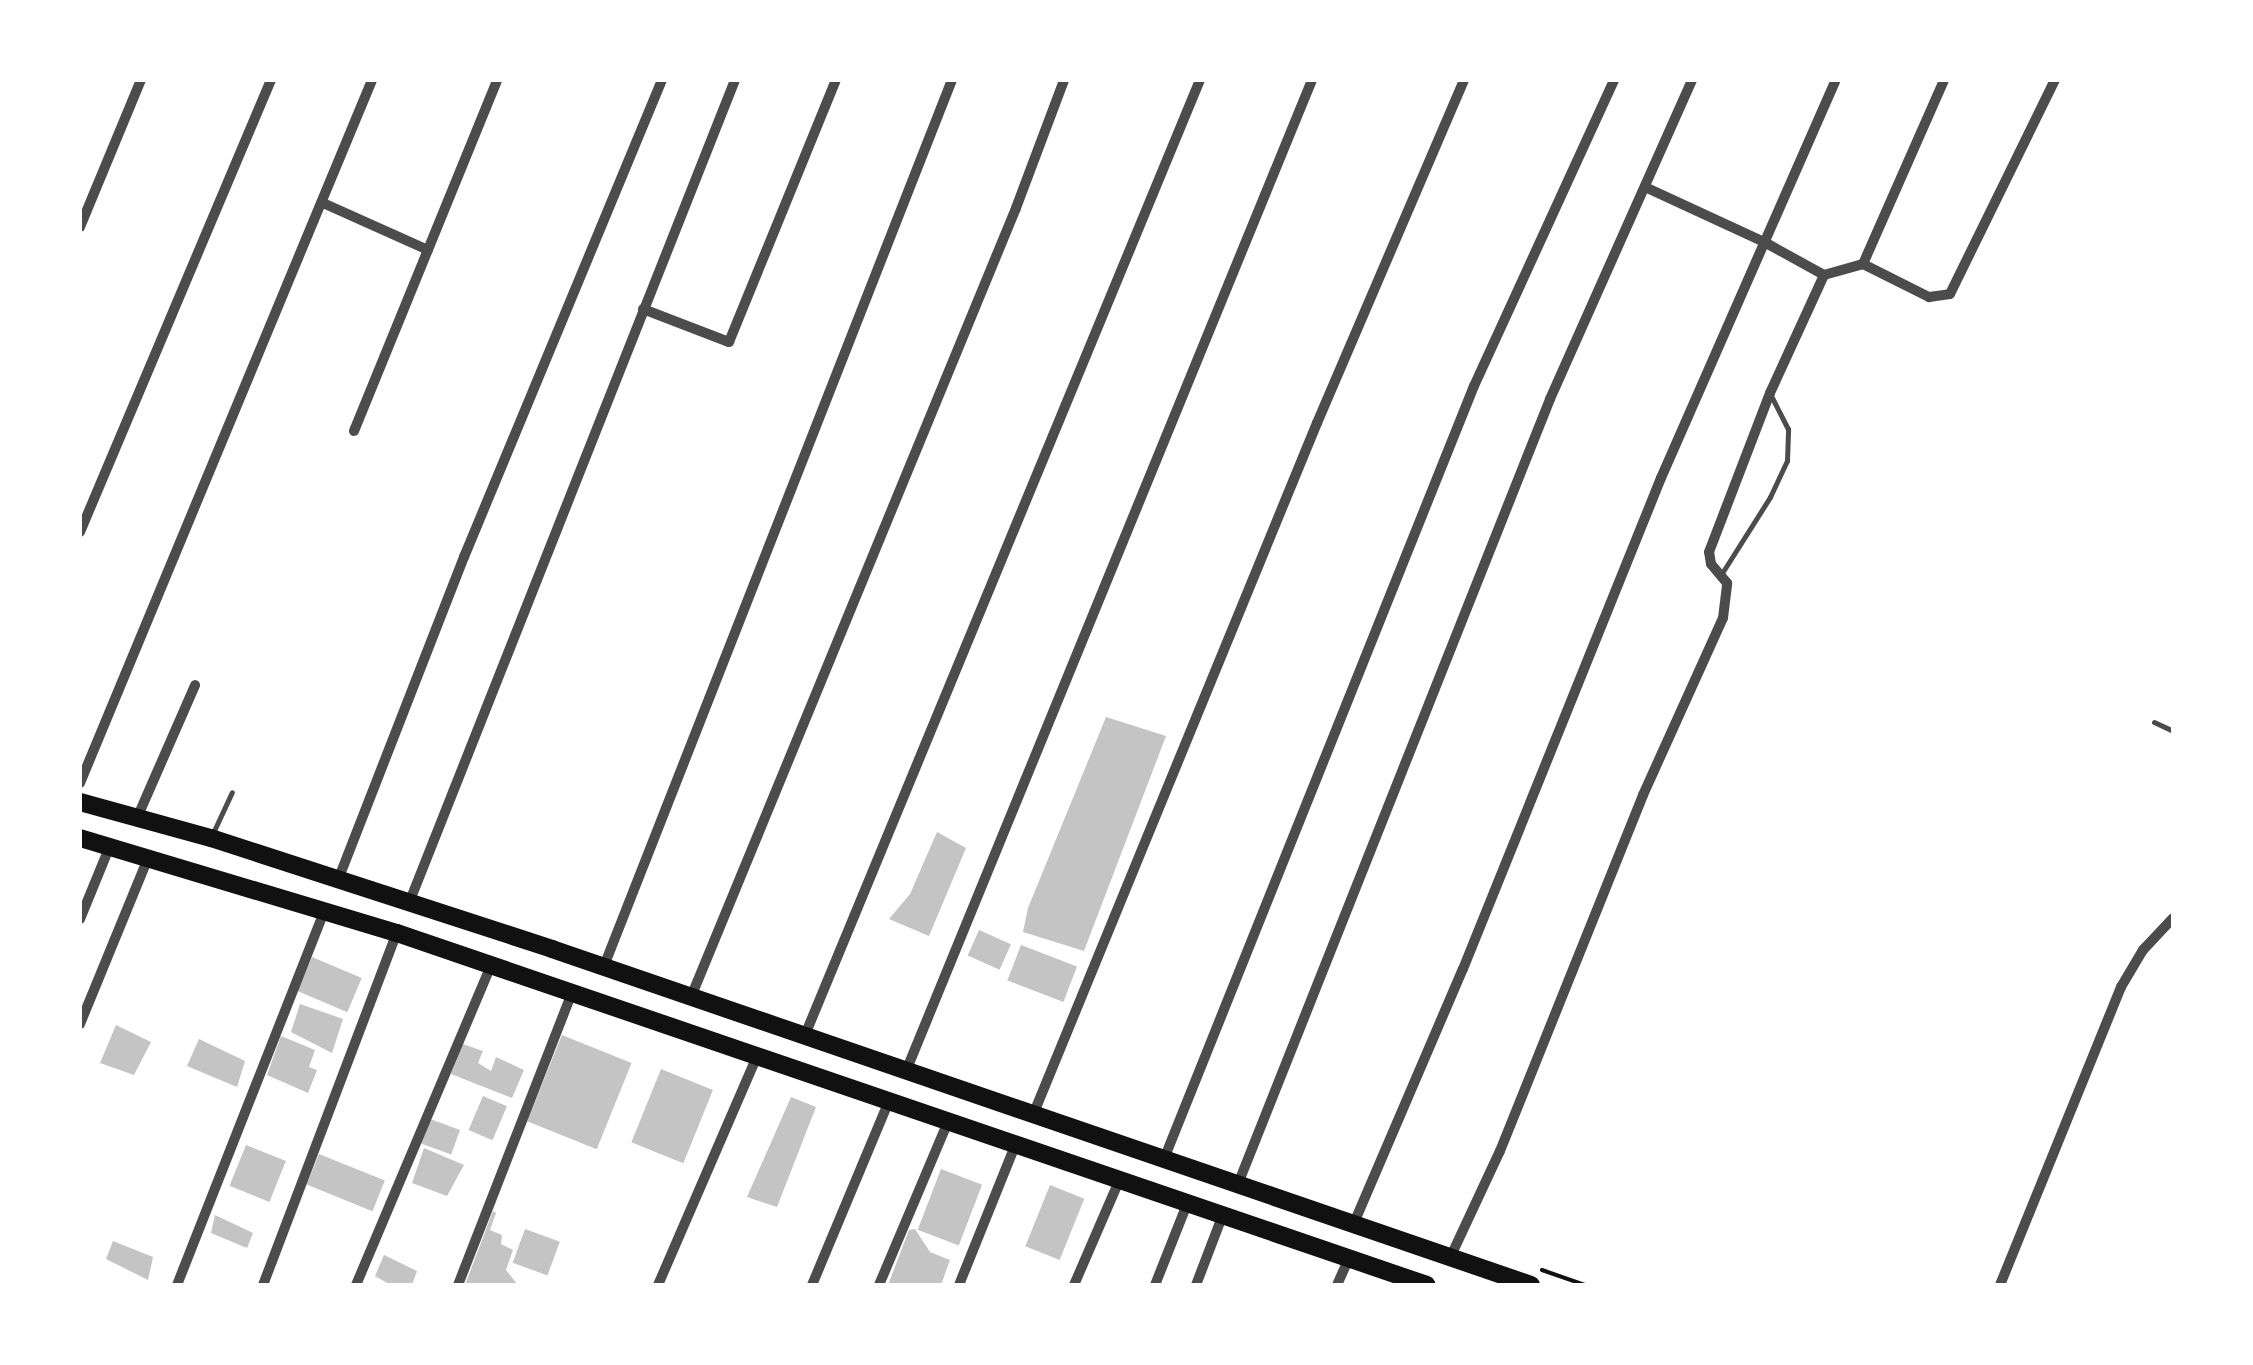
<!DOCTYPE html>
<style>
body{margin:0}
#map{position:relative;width:2253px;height:1365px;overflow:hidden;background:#fff;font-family:Raleway,sans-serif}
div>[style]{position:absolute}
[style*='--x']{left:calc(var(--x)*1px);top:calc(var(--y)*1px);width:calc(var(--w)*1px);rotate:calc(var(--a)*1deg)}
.building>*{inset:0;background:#c4c4c4;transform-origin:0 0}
.path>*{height:4px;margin:-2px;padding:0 2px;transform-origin:2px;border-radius:2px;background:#111}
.service>*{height:5px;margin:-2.5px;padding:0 2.5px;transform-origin:2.5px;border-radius:2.5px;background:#4c4c4c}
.minor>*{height:10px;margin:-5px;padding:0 5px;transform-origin:5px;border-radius:5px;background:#4c4c4c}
.primary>*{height:18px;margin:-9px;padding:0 9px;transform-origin:9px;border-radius:9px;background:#111}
span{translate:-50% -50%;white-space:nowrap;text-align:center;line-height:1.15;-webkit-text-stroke:8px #fff;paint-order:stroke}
.frame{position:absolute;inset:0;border:82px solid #fff;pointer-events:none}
</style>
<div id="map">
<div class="building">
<div style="clip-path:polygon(1106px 717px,1166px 736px,1084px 951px,1023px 932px,1028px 908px)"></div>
<div style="clip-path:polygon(937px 832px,966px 848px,929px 936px,889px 919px,910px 894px)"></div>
<div style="left:979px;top:930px;width:35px;height:28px;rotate:24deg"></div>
<div style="left:1021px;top:945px;width:60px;height:38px;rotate:21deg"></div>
<div style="left:312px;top:957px;width:54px;height:37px;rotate:23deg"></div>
<div style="clip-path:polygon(300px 1004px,343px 1019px,332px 1053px,291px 1032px)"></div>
<div style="clip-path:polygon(116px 1025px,151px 1042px,134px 1075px,100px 1063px)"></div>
<div style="left:562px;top:1035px;width:75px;height:93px;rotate:22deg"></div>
<div style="clip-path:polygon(281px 1036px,315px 1050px,309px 1067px,317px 1070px,308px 1093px,267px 1075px)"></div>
<div style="clip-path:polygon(199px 1039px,245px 1061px,237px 1087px,187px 1066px)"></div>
<div style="clip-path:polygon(463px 1044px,483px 1051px,478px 1063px,491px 1071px,496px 1057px,524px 1070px,512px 1098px,451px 1074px)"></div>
<div style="left:661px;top:1069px;width:56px;height:79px;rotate:22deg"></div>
<div style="left:483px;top:1096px;width:26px;height:37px;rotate:23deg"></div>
<div style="clip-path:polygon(791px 1097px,816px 1107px,777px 1207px,747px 1197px)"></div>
<div style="left:430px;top:1119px;width:32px;height:26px;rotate:20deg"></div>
<div style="left:246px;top:1145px;width:43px;height:44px;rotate:22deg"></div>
<div style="clip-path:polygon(424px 1148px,464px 1165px,447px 1196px,412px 1183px)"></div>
<div style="left:319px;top:1154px;width:71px;height:33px;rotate:22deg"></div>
<div style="left:941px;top:1169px;width:44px;height:65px;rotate:21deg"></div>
<div style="left:1050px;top:1185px;width:37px;height:66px;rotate:22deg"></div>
<div style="clip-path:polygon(493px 1211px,496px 1213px,490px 1230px,502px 1235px,501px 1244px,513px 1250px,506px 1270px,518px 1285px,465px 1285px)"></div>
<div style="clip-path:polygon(215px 1215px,253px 1233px,247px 1248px,211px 1233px)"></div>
<div style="left:525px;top:1229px;width:37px;height:36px;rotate:20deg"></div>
<div style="clip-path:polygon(915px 1229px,930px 1252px,950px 1260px,941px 1285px,888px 1285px,909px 1230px)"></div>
<div style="clip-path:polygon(113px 1241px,153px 1257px,148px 1280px,106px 1259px)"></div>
<div style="clip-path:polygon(384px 1255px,417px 1271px,412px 1285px,391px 1285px,375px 1276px)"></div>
</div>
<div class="path">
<div style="--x:1542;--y:1270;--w:46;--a:19.2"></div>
</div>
<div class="service">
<div style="--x:1722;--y:573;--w:90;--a:-57.7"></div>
<div style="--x:1770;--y:497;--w:40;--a:-65"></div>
<div style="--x:1787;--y:461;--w:32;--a:-88"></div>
<div style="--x:1788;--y:429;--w:38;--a:-117"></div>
<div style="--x:2154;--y:722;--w:21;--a:25"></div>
<div style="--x:212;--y:835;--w:47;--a:-65.1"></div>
</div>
<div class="minor">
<div style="--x:1645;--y:187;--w:133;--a:24.8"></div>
<div style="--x:1766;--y:243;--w:66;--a:28.9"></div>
<div style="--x:323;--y:203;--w:115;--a:24.1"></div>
<div style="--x:80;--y:227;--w:159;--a:-67.5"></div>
<div style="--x:1863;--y:264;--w:201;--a:-66.2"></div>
<div style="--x:643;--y:309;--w:92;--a:21"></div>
<div style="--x:729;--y:342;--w:283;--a:-67.8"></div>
<div style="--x:354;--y:431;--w:379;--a:-67.8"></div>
<div style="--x:80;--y:532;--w:491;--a:-67.1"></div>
<div style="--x:80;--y:783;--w:761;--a:-67.44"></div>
<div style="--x:137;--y:818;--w:145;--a:-66.4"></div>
<div style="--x:338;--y:880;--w:347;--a:-68.7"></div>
<div style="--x:464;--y:557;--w:516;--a:-67.46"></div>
<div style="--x:409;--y:903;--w:885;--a:-68.39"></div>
<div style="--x:80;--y:919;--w:79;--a:-67.7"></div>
<div style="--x:604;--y:966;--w:952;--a:-68.56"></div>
<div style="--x:691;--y:997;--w:853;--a:-67.61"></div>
<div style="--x:1016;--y:208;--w:137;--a:-69.4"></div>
<div style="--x:80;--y:1024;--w:179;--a:-67.7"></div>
<div style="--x:805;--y:1035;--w:1033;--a:-67.53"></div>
<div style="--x:906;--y:1071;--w:1071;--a:-67.72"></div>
<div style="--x:1033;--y:1115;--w:748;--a:-67.69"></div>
<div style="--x:1317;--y:423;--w:373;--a:-66.8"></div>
<div style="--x:1164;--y:1159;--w:833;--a:-68.15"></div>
<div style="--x:1474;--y:386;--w:337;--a:-65.4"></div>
<div style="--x:1238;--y:1184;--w:845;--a:-68.32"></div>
<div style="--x:1550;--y:399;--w:349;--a:-66"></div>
<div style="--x:1354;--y:1223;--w:276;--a:-66.8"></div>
<div style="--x:1463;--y:969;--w:529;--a:-68.04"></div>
<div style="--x:1661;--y:478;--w:435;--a:-66.3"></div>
<div style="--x:1450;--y:1258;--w:118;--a:-65"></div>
<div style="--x:1500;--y:1151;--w:384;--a:-68.1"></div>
<div style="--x:1643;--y:795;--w:194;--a:-65.7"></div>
<div style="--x:1723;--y:618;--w:35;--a:-83"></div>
<div style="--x:1727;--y:583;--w:25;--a:-130"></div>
<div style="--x:1711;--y:564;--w:12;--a:-99"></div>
<div style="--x:1709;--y:552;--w:170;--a:-69"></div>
<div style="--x:1770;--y:393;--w:130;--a:-65.4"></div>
<div style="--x:1824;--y:275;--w:41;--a:-15.8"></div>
<div style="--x:1863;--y:264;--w:74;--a:26.6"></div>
<div style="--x:1929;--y:297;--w:21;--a:-8"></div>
<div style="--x:1950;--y:294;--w:238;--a:-63.9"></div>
<div style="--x:177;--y:1285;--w:403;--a:-68.5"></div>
<div style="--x:263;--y:1285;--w:377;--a:-69.2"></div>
<div style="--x:356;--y:1285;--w:347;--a:-67.1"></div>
<div style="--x:458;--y:1285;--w:314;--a:-68.7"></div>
<div style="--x:658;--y:1285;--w:249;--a:-66.6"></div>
<div style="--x:812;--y:1285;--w:199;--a:-67.3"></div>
<div style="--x:879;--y:1285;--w:177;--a:-67.1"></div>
<div style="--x:959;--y:1285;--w:150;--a:-68.1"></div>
<div style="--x:1074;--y:1285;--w:113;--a:-66.6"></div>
<div style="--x:1155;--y:1285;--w:87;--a:-68.4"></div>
<div style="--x:1196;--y:1285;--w:73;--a:-69.1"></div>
<div style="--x:1337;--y:1285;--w:27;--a:-66"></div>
<div style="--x:2000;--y:1285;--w:322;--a:-67.9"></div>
<div style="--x:2121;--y:987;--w:43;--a:-59.3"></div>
<div style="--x:2143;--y:950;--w:44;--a:-46.8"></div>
</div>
<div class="primary">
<div style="--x:80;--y:802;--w:136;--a:15.4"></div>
<div style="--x:211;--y:838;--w:359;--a:18"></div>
<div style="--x:552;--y:949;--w:1035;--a:18.94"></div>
<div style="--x:80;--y:838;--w:331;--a:16.7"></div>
<div style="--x:397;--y:933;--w:1088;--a:18.87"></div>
</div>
<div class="frame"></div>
</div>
